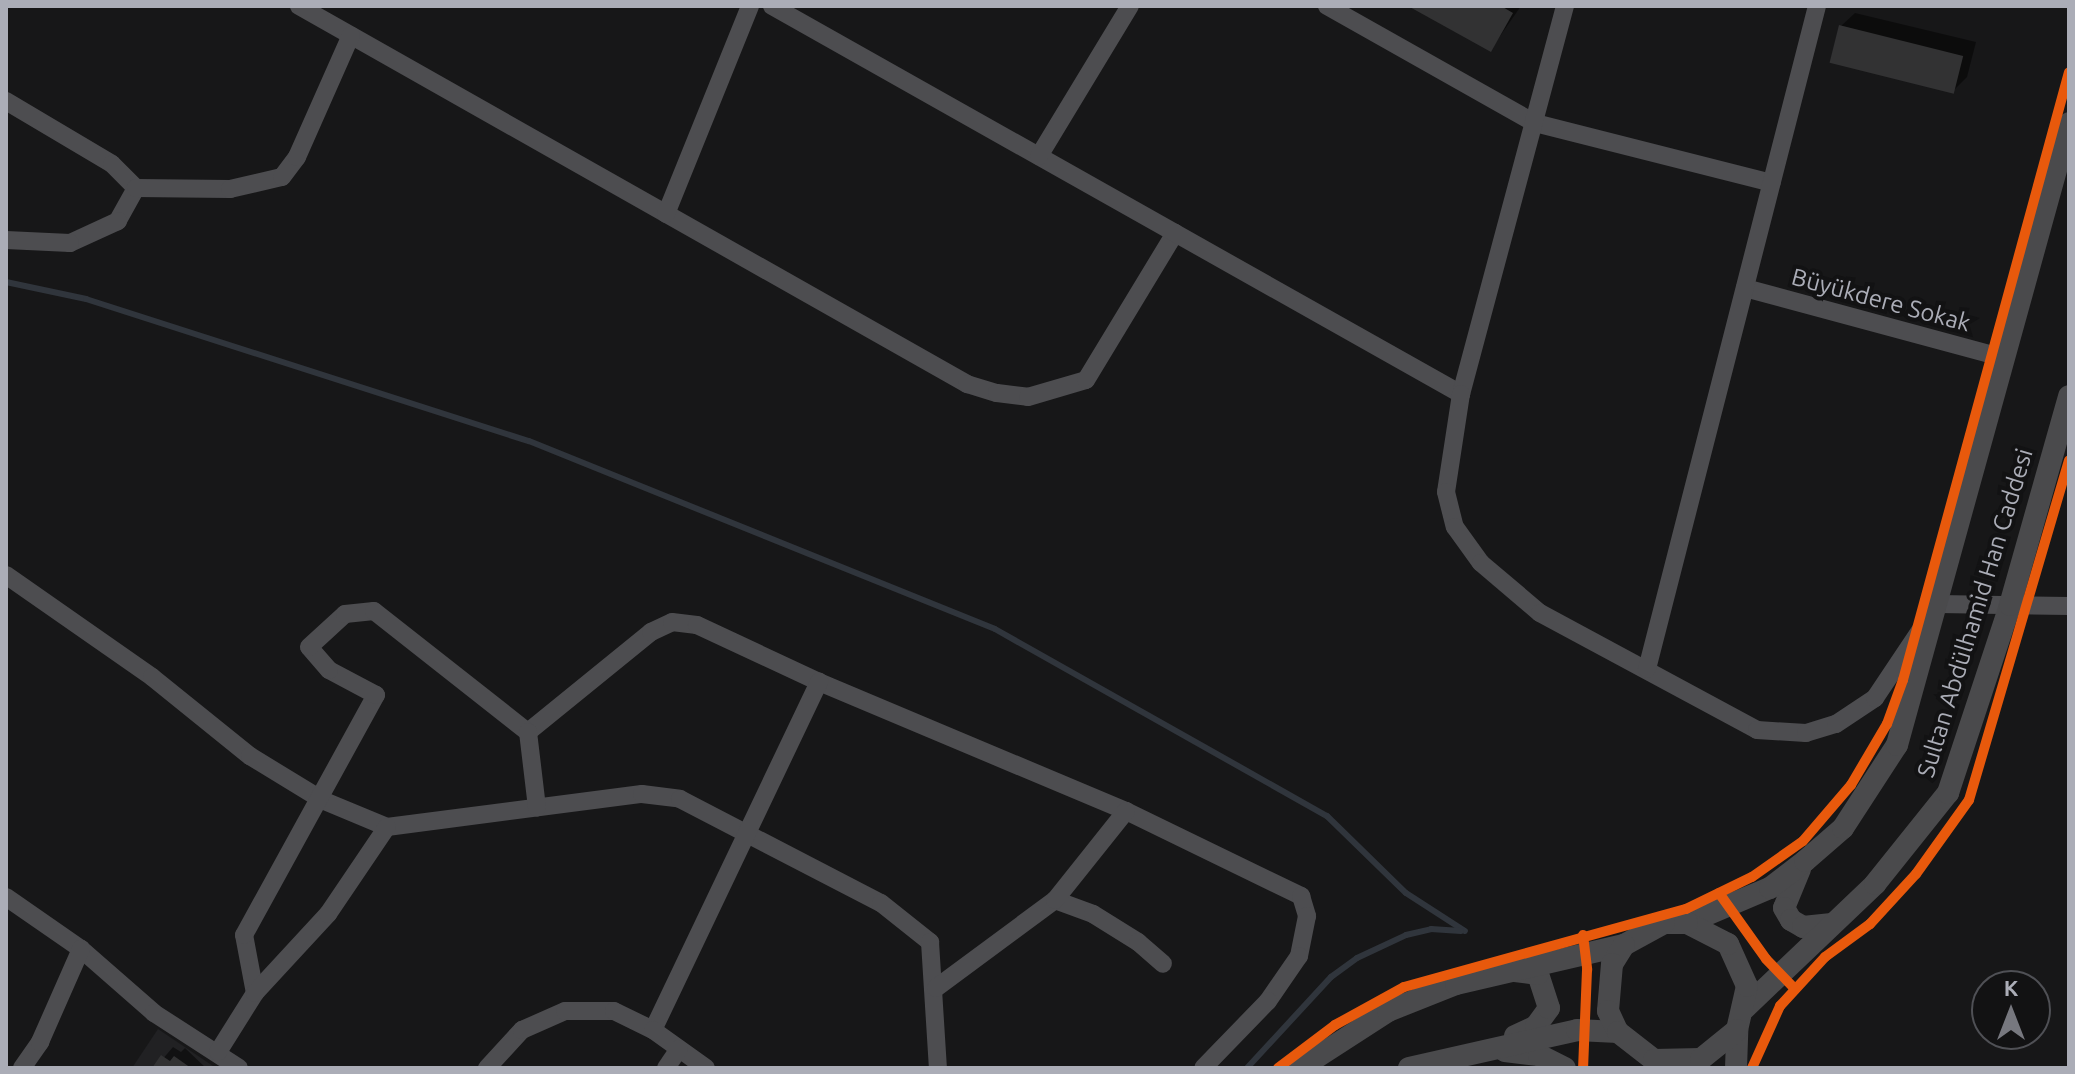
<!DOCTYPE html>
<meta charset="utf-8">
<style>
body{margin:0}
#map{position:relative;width:2075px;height:1074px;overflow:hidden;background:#171718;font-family:Ubuntu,sans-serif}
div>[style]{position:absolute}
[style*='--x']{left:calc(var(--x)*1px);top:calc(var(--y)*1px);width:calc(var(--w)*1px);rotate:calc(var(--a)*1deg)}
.built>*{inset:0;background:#212123}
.shadow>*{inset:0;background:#0007}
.stream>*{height:6px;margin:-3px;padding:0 3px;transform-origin:3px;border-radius:3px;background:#30353c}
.building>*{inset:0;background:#323233;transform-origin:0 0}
.minor>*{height:18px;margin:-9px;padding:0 9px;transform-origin:9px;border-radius:9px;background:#4d4d50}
.major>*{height:22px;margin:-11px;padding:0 11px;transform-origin:11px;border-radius:11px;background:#4a4a4c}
.cycleway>*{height:10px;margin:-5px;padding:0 5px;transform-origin:5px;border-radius:5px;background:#e8590c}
span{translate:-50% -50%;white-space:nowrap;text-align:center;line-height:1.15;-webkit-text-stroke:8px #121213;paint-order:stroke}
.street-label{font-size:24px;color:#abadb7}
.frame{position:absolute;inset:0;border:8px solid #abadb7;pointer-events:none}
.north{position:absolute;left:1971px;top:970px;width:80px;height:80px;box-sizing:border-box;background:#121213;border:2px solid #4f5055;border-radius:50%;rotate:0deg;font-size:22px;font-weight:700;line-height:32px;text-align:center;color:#abadb7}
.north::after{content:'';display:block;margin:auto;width:28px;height:36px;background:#77787f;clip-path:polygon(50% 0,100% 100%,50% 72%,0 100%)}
</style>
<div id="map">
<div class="built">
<div style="clip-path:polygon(158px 1029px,216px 1068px,132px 1068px)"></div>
</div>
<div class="shadow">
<div style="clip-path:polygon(1412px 6px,1521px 6px,1491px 49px)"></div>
<div style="clip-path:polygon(1855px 13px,1976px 42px,1967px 77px,1954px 90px,1841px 26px)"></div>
<div style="clip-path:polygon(173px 1047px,181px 1052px,185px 1048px,206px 1068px,155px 1068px)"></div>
</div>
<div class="stream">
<div style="--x:6;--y:282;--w:82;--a:12"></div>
<div style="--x:86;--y:299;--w:465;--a:17.8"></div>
<div style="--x:529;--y:441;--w:502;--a:21.97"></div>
<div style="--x:995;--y:629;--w:381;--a:29.4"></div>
<div style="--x:1327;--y:816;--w:110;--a:44.3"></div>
<div style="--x:1406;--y:893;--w:70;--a:32.8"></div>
<div style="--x:1247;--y:1068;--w:124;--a:-47.3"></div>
<div style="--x:1331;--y:977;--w:32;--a:-36"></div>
<div style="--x:1357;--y:958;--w:54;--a:-25.1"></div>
<div style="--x:1406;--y:935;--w:26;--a:-13"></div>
<div style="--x:1431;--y:929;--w:30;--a:4"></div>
</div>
<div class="building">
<div style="clip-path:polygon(1408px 6px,1501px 6px,1513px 13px,1491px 52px)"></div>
<div style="left:1839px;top:25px;width:128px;height:39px;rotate:14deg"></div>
<div style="clip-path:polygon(161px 1055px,170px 1061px,174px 1056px,191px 1068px,152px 1068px)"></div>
</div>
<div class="minor">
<div style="--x:299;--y:6;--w:768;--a:29.5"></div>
<div style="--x:967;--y:384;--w:31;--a:17"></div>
<div style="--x:997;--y:393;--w:31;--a:7"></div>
<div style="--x:1028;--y:397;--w:60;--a:-16.3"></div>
<div style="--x:1086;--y:380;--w:172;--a:-58.8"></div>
<div style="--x:772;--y:6;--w:791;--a:29.39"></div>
<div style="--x:1327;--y:6;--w:239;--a:29.4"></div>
<div style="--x:1535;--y:123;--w:244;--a:14.2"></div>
<div style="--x:1565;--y:6;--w:402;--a:105"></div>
<div style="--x:1461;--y:394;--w:99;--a:98.7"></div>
<div style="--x:1446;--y:492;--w:36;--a:76"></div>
<div style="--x:1455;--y:527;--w:44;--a:54.2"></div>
<div style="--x:1481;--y:563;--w:77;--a:40.3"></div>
<div style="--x:1540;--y:613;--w:247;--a:28.3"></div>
<div style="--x:1757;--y:730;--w:49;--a:3.5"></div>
<div style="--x:1806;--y:733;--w:31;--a:-17"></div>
<div style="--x:1836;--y:724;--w:47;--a:-33.7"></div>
<div style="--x:1875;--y:698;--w:113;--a:-56.2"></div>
<div style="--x:1938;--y:604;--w:131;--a:0.9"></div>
<div style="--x:6;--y:101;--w:123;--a:30.7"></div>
<div style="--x:112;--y:164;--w:34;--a:45"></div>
<div style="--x:136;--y:188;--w:38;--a:119"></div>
<div style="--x:118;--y:221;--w:53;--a:155.4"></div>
<div style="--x:70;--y:243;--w:64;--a:-177.3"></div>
<div style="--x:1039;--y:156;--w:175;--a:-58.8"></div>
<div style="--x:136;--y:188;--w:94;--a:0.6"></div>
<div style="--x:230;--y:189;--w:53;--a:-13"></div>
<div style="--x:282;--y:177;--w:25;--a:-53"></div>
<div style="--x:297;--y:157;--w:133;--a:-66.1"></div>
<div style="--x:666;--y:214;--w:224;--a:-68"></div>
<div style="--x:1745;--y:288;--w:269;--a:15.1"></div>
<div style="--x:6;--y:575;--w:178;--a:34.9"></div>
<div style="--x:152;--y:677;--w:126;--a:38.9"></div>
<div style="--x:250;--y:756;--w:84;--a:31.4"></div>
<div style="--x:322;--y:800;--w:70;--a:22.6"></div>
<div style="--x:387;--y:827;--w:257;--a:-7.4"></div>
<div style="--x:642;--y:794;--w:38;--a:7"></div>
<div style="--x:680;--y:799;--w:226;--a:27.4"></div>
<div style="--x:881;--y:903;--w:63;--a:38.5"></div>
<div style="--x:930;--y:942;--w:126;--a:86.4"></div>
<div style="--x:1647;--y:669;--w:684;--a:-75.62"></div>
<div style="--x:528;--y:732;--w:159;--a:-39.1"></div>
<div style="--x:651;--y:632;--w:23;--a:-25"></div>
<div style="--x:672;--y:622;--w:25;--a:7"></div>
<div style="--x:697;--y:625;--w:135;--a:25"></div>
<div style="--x:819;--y:682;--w:333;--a:22.8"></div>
<div style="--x:1126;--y:811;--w:195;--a:25.9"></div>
<div style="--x:1301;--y:896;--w:21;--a:73"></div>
<div style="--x:1307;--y:916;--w:41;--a:101.3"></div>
<div style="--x:1299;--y:956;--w:55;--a:124.6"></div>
<div style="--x:1268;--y:1001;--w:93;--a:134.1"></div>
<div style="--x:6;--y:897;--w:91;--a:34.7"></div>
<div style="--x:81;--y:949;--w:97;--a:41.2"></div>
<div style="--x:154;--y:1013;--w:101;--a:32.9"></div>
<div style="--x:1055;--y:900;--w:40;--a:20.2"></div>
<div style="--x:1093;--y:914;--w:53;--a:31.9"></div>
<div style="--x:1138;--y:942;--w:33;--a:41"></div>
<div style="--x:936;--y:988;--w:148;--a:-36.5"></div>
<div style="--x:1055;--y:900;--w:114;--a:-51.4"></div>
<div style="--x:255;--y:993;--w:59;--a:-100.7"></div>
<div style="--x:244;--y:935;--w:274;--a:-61.2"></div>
<div style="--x:376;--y:695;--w:53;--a:-152"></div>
<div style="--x:329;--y:670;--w:30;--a:-131"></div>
<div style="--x:309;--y:647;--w:49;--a:-42.5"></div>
<div style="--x:345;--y:614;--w:29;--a:-6"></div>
<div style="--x:374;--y:611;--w:196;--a:38.2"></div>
<div style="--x:528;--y:732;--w:76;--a:83.2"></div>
<div style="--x:653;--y:1030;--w:386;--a:-64.5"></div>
<div style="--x:218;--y:1052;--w:70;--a:-57.9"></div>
<div style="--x:255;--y:993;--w:108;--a:-47.3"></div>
<div style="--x:328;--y:914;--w:105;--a:-55.9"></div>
<div style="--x:22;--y:1068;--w:32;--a:-55"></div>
<div style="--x:40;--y:1042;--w:102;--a:-66.2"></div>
<div style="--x:487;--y:1068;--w:52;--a:-47.4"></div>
<div style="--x:522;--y:1030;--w:47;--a:-23.8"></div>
<div style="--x:565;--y:1011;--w:49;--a:0"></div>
<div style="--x:614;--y:1011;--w:43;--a:26"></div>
<div style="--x:653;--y:1030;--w:65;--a:35.6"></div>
<div style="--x:666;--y:1068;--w:23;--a:-56"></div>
</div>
<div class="major">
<div style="--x:1800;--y:869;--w:42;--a:112.3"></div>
<div style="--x:1784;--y:908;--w:14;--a:60"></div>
<div style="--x:1791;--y:920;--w:14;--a:30"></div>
<div style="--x:1803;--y:927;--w:29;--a:-6"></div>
<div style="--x:1687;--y:923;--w:90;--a:-22.9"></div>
<div style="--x:1770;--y:888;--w:44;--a:-37.6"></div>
<div style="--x:1805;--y:861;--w:50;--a:-41"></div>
<div style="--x:1843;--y:828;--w:99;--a:-57"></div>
<div style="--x:1897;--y:745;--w:645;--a:-74.54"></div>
<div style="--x:1745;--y:1008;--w:180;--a:-43.6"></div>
<div style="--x:1875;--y:884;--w:117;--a:-51.3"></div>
<div style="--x:1948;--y:793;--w:198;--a:-71.7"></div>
<div style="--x:2010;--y:605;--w:217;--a:-74.2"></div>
<div style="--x:1515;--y:1036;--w:23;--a:-25"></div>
<div style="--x:1536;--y:1026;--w:22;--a:-54"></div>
<div style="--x:1549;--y:1008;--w:36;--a:-108"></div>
<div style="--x:1538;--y:974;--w:23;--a:-173"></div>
<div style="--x:1505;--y:1051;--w:34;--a:7"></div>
<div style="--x:1539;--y:1055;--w:29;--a:27"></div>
<div style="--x:1300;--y:1068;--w:105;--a:-32.9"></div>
<div style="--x:1388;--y:1011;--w:73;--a:-21.7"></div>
<div style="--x:1456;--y:984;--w:172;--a:-13.1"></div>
<div style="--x:1409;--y:1068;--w:172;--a:-12.7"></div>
<div style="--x:1577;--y:1030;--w:41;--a:2.8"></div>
<div style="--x:1736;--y:1068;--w:38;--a:-88"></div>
<div style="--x:1737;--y:1030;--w:45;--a:-77.2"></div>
<div style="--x:1747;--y:986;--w:46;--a:-114.3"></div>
<div style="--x:1728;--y:944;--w:46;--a:-152.9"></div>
<div style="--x:1687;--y:923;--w:23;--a:180"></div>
<div style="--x:1664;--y:923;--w:46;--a:151.2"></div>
<div style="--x:1624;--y:945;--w:22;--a:122"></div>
<div style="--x:1612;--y:964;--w:47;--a:94.9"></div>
<div style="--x:1608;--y:1011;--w:23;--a:65"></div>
<div style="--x:1618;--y:1032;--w:46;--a:37.9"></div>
<div style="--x:1654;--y:1060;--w:47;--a:-1.2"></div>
<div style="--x:1701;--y:1059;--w:46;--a:-38.9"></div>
</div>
<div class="cycleway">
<div style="--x:1719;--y:893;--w:81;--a:54.5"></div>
<div style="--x:1766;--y:959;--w:42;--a:46"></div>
<div style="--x:1583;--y:935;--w:35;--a:83"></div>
<div style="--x:1587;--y:970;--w:98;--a:92.3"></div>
<div style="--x:1278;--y:1068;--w:71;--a:-37"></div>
<div style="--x:1335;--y:1025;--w:79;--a:-28.8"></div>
<div style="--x:1404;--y:987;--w:293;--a:-15.5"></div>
<div style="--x:1686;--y:909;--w:73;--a:-25.9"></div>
<div style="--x:1752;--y:877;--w:62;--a:-35.2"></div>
<div style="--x:1803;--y:841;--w:74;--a:-49.4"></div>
<div style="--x:1851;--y:785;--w:71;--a:-59.5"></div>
<div style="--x:1887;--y:724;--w:47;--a:-70"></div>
<div style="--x:1903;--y:680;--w:630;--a:-74.73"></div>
<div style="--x:1752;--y:1068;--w:68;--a:-65.7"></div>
<div style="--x:1780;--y:1006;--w:67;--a:-47.4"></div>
<div style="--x:1825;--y:957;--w:56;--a:-36.3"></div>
<div style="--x:1870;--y:924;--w:68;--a:-47.4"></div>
<div style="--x:1916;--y:874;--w:91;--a:-54.4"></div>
<div style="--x:1969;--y:800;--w:354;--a:-73.6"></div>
</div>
<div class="street-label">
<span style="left:1881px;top:300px;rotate:15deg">Büyükdere Sokak</span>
<span style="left:1975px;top:613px;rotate:-73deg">Sultan Abdülhamid Han Caddesi</span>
</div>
<div class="frame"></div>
<div class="north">K</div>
</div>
